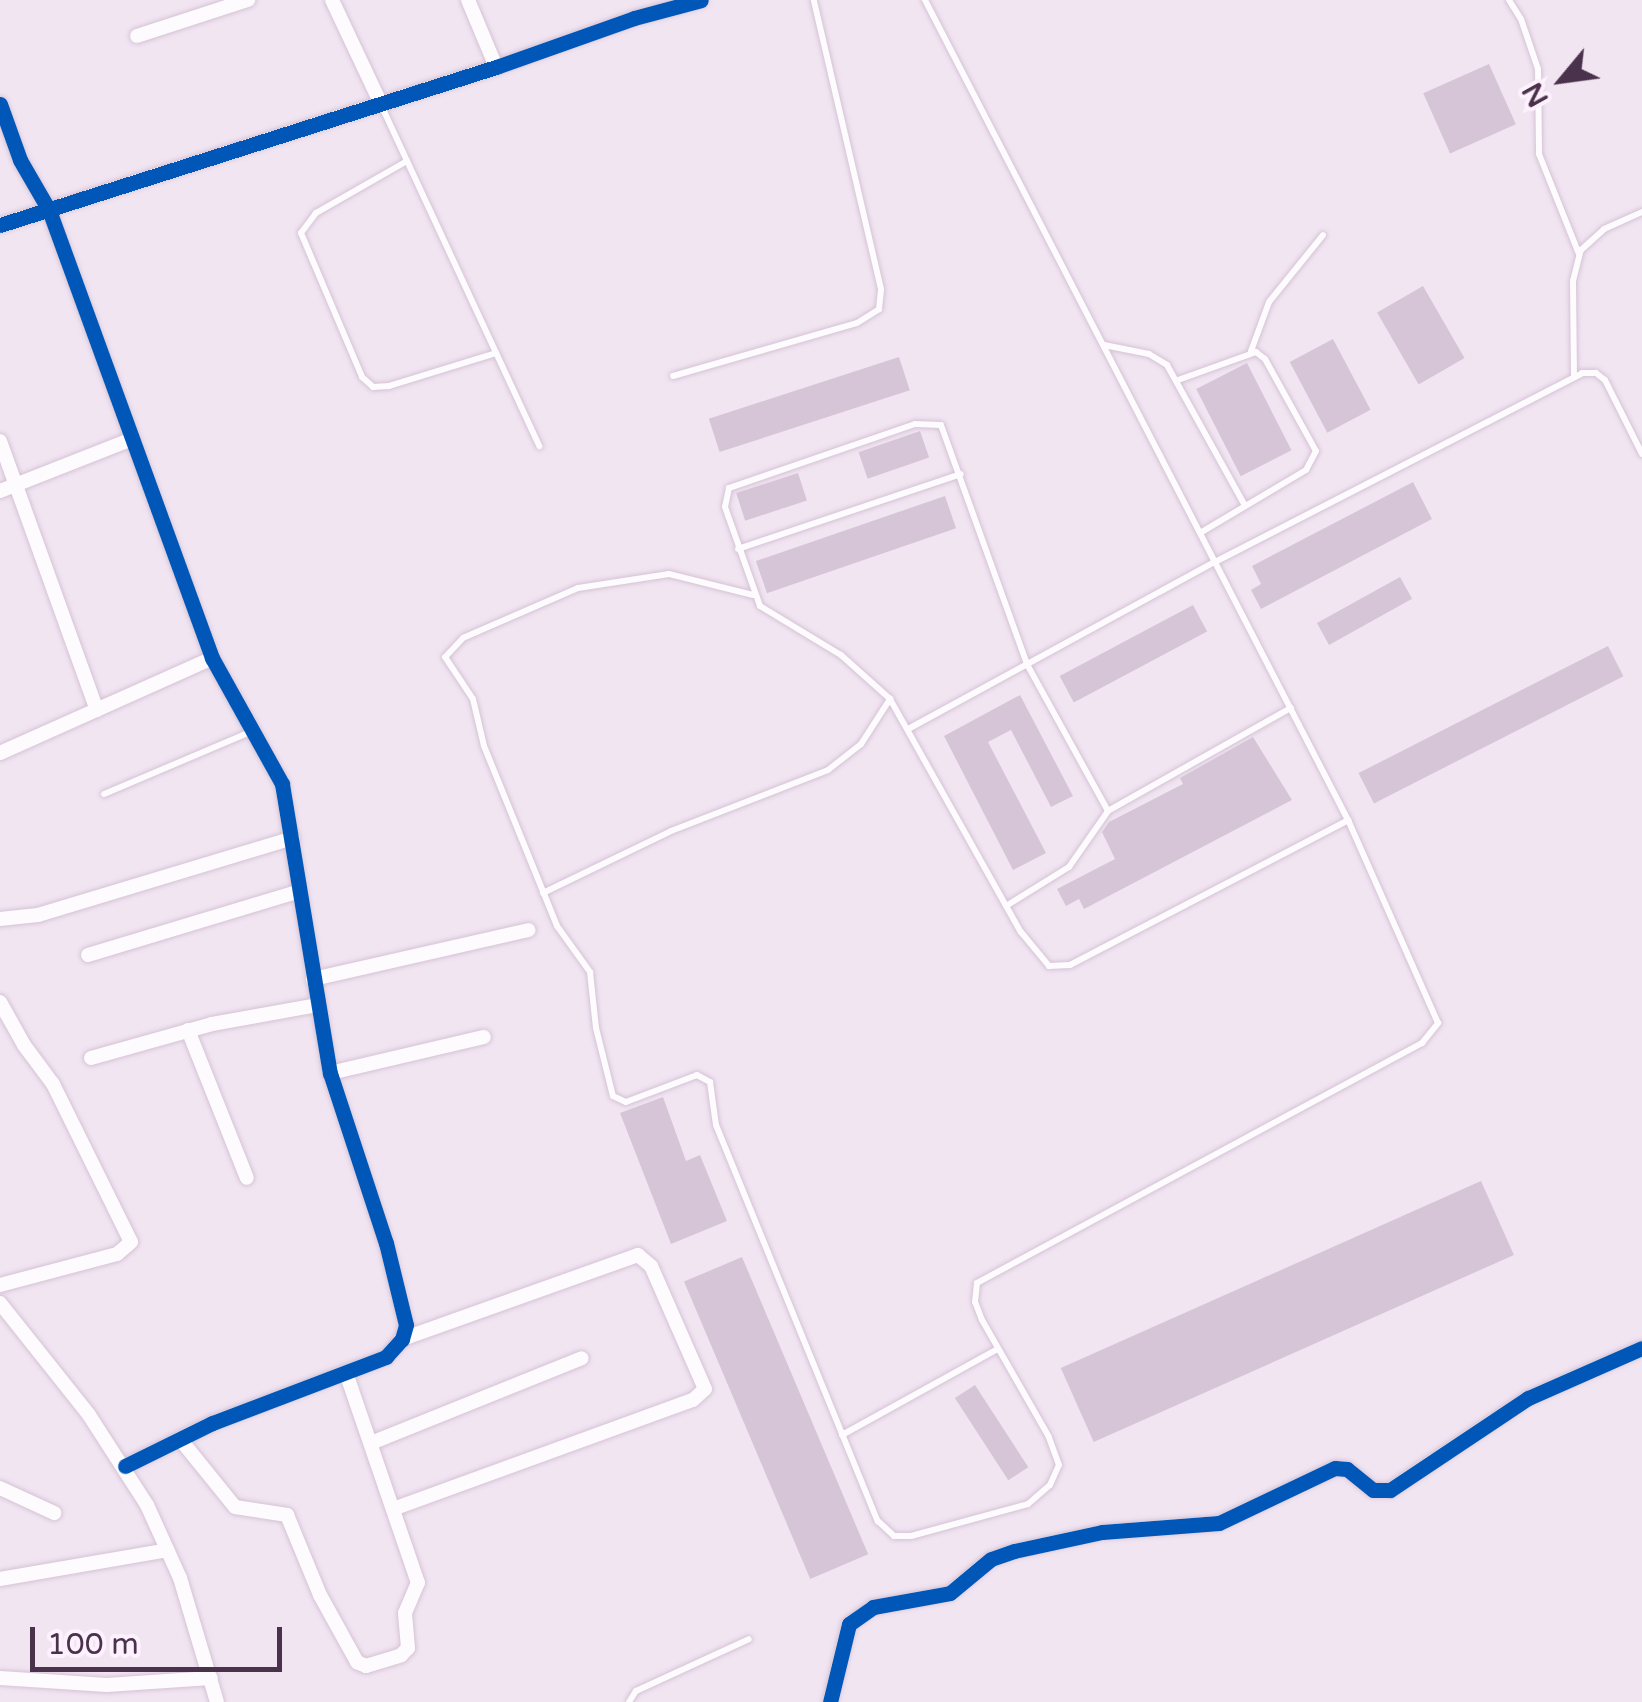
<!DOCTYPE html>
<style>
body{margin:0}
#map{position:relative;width:1642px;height:1702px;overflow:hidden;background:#f2e5f2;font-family:"Varela Round",sans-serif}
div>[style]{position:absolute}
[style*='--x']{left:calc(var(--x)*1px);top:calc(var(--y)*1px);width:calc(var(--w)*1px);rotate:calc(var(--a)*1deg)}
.building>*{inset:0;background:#d6c5d7;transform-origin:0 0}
.roads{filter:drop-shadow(0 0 2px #d4c3d5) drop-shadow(0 0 2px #d4c3d5)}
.lane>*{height:6px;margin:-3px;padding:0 3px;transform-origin:3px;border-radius:3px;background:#fdfbfd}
.street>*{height:14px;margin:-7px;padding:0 7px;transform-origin:7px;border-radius:7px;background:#fdfbfd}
.cycleway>*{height:15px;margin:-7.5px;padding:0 7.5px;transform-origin:7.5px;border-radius:7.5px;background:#0057b8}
span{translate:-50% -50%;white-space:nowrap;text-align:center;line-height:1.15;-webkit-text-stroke:8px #fdf1fd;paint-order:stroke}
.north{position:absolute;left:1512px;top:30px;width:100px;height:100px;-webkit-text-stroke:8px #fdf1fd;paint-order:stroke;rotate:241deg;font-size:28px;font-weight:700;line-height:40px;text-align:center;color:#4b324c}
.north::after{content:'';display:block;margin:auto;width:35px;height:45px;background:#4b324c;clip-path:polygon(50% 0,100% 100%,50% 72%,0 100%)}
.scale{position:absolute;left:30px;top:1627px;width:252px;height:45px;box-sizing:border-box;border:5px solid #4b324c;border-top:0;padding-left:12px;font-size:30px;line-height:35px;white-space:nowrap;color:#4b324c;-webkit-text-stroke:8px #fdf1fd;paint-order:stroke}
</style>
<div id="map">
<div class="building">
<div style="left:1489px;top:64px;width:66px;height:72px;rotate:66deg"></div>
<div style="left:1423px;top:286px;width:83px;height:53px;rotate:60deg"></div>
<div style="left:1333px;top:339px;width:80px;height:49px;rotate:62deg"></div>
<div style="left:899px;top:357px;width:35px;height:200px;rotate:72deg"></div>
<div style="left:1247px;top:363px;width:98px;height:57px;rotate:63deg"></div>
<div style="left:920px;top:431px;width:28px;height:65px;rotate:71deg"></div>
<div style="left:798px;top:473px;width:29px;height:65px;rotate:72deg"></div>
<div style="clip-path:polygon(1413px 482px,1432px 519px,1261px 609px,1251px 590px,1261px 584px,1252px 566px)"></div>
<div style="left:945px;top:496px;width:34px;height:200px;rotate:71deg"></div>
<div style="left:1400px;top:577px;width:25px;height:95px;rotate:61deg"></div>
<div style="left:1193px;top:605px;width:30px;height:151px;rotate:62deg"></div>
<div style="left:1608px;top:646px;width:34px;height:280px;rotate:63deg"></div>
<div style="clip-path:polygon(1020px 695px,1073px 796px,1051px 807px,1011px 730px,988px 742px,1046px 853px,1013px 870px,944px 736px)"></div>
<div style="clip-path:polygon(1253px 737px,1292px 800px,1084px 909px,1079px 899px,1066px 906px,1057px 889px,1115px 859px,1102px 832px,1109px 822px,1183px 784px,1180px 778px)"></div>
<div style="clip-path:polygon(663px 1097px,686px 1161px,700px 1155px,727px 1221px,671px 1244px,620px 1113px)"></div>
<div style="left:1481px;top:1181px;width:81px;height:460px;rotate:66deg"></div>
<div style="left:742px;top:1257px;width:323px;height:63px;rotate:67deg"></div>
<div style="left:975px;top:1385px;width:98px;height:24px;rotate:57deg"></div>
</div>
<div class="roads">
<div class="lane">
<div style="--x:1509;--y:0;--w:22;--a:58"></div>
<div style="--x:1521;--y:19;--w:53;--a:71.2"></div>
<div style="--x:1538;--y:69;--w:85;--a:89.3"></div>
<div style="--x:1539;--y:154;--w:108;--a:68.2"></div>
<div style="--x:382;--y:107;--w:374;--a:65.1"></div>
<div style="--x:407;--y:161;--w:105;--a:150.3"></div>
<div style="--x:316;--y:213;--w:25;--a:127"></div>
<div style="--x:301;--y:233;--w:156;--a:67"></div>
<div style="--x:362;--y:377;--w:15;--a:42"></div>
<div style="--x:373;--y:387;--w:16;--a:-4"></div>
<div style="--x:389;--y:386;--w:112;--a:-17.1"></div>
<div style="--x:1104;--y:345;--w:46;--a:11.3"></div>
<div style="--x:1149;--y:354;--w:21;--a:31"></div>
<div style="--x:1167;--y:365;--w:161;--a:61"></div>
<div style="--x:1251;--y:351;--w:52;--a:-69.8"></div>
<div style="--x:1269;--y:302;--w:86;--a:-51.1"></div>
<div style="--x:673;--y:376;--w:191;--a:-16.1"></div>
<div style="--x:857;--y:323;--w:26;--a:-32"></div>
<div style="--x:879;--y:309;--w:20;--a:-84"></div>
<div style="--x:881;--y:289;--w:297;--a:-103.1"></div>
<div style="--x:1574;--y:377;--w:96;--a:-90.6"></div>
<div style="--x:1573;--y:281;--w:32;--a:-76"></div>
<div style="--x:1581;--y:250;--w:31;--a:-42"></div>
<div style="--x:1604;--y:229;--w:42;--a:-24.1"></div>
<div style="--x:1178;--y:380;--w:83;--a:-19.7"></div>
<div style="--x:1256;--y:352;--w:11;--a:38"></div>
<div style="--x:1265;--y:359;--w:105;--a:61"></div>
<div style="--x:1316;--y:451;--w:21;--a:118"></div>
<div style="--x:1306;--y:470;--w:123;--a:149.3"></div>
<div style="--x:738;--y:549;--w:235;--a:-18.6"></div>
<div style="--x:753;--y:595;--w:87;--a:-166"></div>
<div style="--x:669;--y:574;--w:92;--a:171.3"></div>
<div style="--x:578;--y:588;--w:125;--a:156.5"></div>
<div style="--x:463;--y:638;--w:26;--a:133"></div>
<div style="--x:445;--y:657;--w:50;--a:56.3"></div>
<div style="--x:473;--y:699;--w:48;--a:76.8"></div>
<div style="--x:484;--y:746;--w:194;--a:67.9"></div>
<div style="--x:557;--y:926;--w:57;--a:54.3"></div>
<div style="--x:590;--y:972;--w:56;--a:83.9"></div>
<div style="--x:596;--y:1028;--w:70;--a:76"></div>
<div style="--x:613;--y:1096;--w:14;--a:25"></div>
<div style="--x:626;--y:1102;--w:76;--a:-20.8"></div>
<div style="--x:697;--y:1075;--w:15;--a:28"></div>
<div style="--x:710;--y:1082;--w:43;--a:82.1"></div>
<div style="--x:716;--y:1125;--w:428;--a:67.8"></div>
<div style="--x:878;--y:1521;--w:22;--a:43"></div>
<div style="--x:894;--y:1536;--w:17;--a:0"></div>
<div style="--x:911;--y:1536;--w:121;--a:-15.3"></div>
<div style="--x:1028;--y:1504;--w:29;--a:-41"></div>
<div style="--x:1050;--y:1485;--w:22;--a:-66"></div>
<div style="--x:1059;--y:1465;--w:30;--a:-110"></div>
<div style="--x:1049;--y:1437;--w:135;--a:-119.8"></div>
<div style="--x:982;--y:1320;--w:19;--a:-111"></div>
<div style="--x:975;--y:1302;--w:19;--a:-84"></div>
<div style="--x:977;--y:1283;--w:506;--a:-28.34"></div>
<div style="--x:1422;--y:1043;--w:26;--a:-51"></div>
<div style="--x:1438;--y:1023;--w:222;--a:-113.9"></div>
<div style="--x:1348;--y:820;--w:923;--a:-117.29"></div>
<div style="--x:910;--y:728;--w:347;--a:-28.6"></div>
<div style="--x:1215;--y:562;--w:413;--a:-27.2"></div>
<div style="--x:1582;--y:373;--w:14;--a:0"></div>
<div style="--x:1596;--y:373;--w:11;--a:38"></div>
<div style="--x:1605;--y:380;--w:83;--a:63.4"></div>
<div style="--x:104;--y:794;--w:159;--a:-23"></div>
<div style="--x:1108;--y:811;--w:168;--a:-118.9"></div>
<div style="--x:1027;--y:664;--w:254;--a:-109.8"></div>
<div style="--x:941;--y:425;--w:26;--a:-178"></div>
<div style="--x:915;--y:424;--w:197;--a:161"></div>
<div style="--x:729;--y:488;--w:19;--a:102"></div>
<div style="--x:725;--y:507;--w:105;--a:70.5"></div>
<div style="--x:760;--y:606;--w:95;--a:31.2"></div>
<div style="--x:841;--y:655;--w:66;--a:41.9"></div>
<div style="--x:890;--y:699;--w:267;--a:60.7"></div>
<div style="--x:1021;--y:932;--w:44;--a:50.5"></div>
<div style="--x:1049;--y:966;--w:21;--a:-3"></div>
<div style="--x:1070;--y:965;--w:314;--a:-27.5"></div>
<div style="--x:543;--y:893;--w:142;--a:-25.8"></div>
<div style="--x:671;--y:831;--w:168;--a:-21.2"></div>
<div style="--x:828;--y:770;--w:42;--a:-38.2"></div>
<div style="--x:861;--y:744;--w:54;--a:-57.2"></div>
<div style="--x:1006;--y:906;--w:74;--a:-31.8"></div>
<div style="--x:1069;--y:867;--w:68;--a:-55.1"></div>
<div style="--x:1108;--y:811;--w:210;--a:-29.4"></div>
<div style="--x:842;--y:1435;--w:178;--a:-28.9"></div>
<div style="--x:629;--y:1702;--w:13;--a:-58"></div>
<div style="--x:636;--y:1691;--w:124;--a:-24.7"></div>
</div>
<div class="street">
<div style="--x:332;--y:0;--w:115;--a:64.8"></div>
<div style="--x:468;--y:0;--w:73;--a:67.3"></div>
<div style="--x:137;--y:36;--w:117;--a:-18"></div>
<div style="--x:0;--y:104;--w:59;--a:70.3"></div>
<div style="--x:20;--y:160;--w:58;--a:59.9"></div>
<div style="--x:49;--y:210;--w:477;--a:70"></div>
<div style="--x:212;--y:658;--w:144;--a:60.9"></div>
<div style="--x:282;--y:784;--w:293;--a:80.6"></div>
<div style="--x:330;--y:1073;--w:179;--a:71.8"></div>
<div style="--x:386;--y:1243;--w:84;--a:76.3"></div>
<div style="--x:406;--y:1325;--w:15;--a:106"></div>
<div style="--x:402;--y:1339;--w:24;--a:132"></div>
<div style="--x:386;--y:1357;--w:186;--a:159.2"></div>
<div style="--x:212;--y:1423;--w:97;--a:153.7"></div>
<div style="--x:0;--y:225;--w:521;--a:-17.67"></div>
<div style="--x:496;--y:67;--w:146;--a:-19.5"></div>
<div style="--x:634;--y:18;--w:69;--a:-15"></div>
<div style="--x:0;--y:441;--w:286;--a:70.2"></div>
<div style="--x:0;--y:491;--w:142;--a:-21.5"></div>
<div style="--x:0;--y:753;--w:232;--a:-24.1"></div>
<div style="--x:0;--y:919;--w:38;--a:-6"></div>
<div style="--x:38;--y:915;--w:266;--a:-16.8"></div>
<div style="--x:88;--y:955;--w:221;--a:-16.8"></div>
<div style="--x:313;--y:979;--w:221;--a:-12.8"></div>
<div style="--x:0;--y:1002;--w:49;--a:60.8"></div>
<div style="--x:24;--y:1045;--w:49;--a:53.4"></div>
<div style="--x:53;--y:1084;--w:176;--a:63.7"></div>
<div style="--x:131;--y:1242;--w:18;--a:139"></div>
<div style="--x:117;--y:1254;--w:121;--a:165.2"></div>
<div style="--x:188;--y:1030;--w:159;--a:68.3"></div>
<div style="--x:91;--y:1058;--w:126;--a:-15.7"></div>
<div style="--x:212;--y:1024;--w:108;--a:-10.2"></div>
<div style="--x:330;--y:1073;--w:158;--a:-13.2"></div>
<div style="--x:0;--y:1303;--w:143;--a:51.5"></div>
<div style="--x:89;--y:1415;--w:107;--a:57.2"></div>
<div style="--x:147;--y:1505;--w:80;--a:65.7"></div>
<div style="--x:180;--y:1578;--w:129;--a:73.4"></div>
<div style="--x:180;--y:1439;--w:87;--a:51"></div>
<div style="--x:235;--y:1507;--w:53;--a:8.7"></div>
<div style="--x:287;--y:1515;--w:87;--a:67.6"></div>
<div style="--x:320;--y:1595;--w:77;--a:61.1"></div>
<div style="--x:357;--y:1662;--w:10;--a:24"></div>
<div style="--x:366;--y:1666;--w:37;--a:-17"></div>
<div style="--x:401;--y:1655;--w:10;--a:-45"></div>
<div style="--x:408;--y:1648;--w:35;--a:-95"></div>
<div style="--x:405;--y:1613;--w:33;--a:-67"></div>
<div style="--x:418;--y:1583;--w:222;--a:-108.9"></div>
<div style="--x:371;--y:1443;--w:227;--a:-21.9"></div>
<div style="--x:0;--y:1488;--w:60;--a:24.8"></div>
<div style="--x:393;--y:1509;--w:319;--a:-20"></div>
<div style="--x:693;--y:1400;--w:16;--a:-43"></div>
<div style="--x:705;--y:1389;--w:134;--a:-113.7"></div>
<div style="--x:651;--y:1266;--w:17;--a:-140"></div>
<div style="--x:638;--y:1255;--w:251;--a:160.4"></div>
<div style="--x:0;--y:1579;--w:170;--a:-9.8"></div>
<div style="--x:0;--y:1678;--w:107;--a:3.7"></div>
<div style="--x:107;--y:1685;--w:104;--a:-3.9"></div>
<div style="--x:830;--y:1702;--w:80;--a:-76.3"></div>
<div style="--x:849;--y:1624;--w:29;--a:-35"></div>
<div style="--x:873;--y:1607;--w:78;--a:-10.3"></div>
<div style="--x:950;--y:1593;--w:53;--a:-39.7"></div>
<div style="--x:991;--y:1559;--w:24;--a:-19"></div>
<div style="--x:1014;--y:1551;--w:90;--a:-12.2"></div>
<div style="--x:1102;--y:1532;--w:117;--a:-4.4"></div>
<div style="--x:1219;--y:1523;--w:128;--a:-25.4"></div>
<div style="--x:1335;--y:1468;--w:12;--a:5"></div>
<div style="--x:1347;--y:1469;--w:33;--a:39"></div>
<div style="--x:1373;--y:1490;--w:17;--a:0"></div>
<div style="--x:1390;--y:1490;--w:166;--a:-33.7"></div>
<div style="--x:1528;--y:1398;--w:124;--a:-23.7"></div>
</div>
</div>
<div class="cycleway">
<div style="--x:0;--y:104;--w:59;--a:70.3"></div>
<div style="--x:20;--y:160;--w:58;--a:59.9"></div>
<div style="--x:49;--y:210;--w:477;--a:70"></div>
<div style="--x:212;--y:658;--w:144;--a:60.9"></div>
<div style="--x:282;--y:784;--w:293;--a:80.6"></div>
<div style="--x:330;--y:1073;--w:179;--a:71.8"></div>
<div style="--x:386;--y:1243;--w:84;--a:76.3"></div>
<div style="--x:406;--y:1325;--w:15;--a:106"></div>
<div style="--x:402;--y:1339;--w:24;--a:132"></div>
<div style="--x:386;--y:1357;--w:186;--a:159.2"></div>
<div style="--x:212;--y:1423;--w:97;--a:153.7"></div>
<div style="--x:0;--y:225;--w:521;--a:-17.67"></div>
<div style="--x:496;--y:67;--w:146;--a:-19.5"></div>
<div style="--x:634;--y:18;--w:69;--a:-15"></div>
<div style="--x:830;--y:1702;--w:80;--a:-76.3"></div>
<div style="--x:849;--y:1624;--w:29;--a:-35"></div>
<div style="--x:873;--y:1607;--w:78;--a:-10.3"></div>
<div style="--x:950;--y:1593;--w:53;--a:-39.7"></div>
<div style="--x:991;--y:1559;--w:24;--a:-19"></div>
<div style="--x:1014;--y:1551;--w:90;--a:-12.2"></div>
<div style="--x:1102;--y:1532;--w:117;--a:-4.4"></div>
<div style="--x:1219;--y:1523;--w:128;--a:-25.4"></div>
<div style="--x:1335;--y:1468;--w:12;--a:5"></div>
<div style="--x:1347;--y:1469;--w:33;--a:39"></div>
<div style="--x:1373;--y:1490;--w:17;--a:0"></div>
<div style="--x:1390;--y:1490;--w:166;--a:-33.7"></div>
<div style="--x:1528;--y:1398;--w:124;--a:-23.7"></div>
</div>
<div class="north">N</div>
<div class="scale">100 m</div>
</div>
